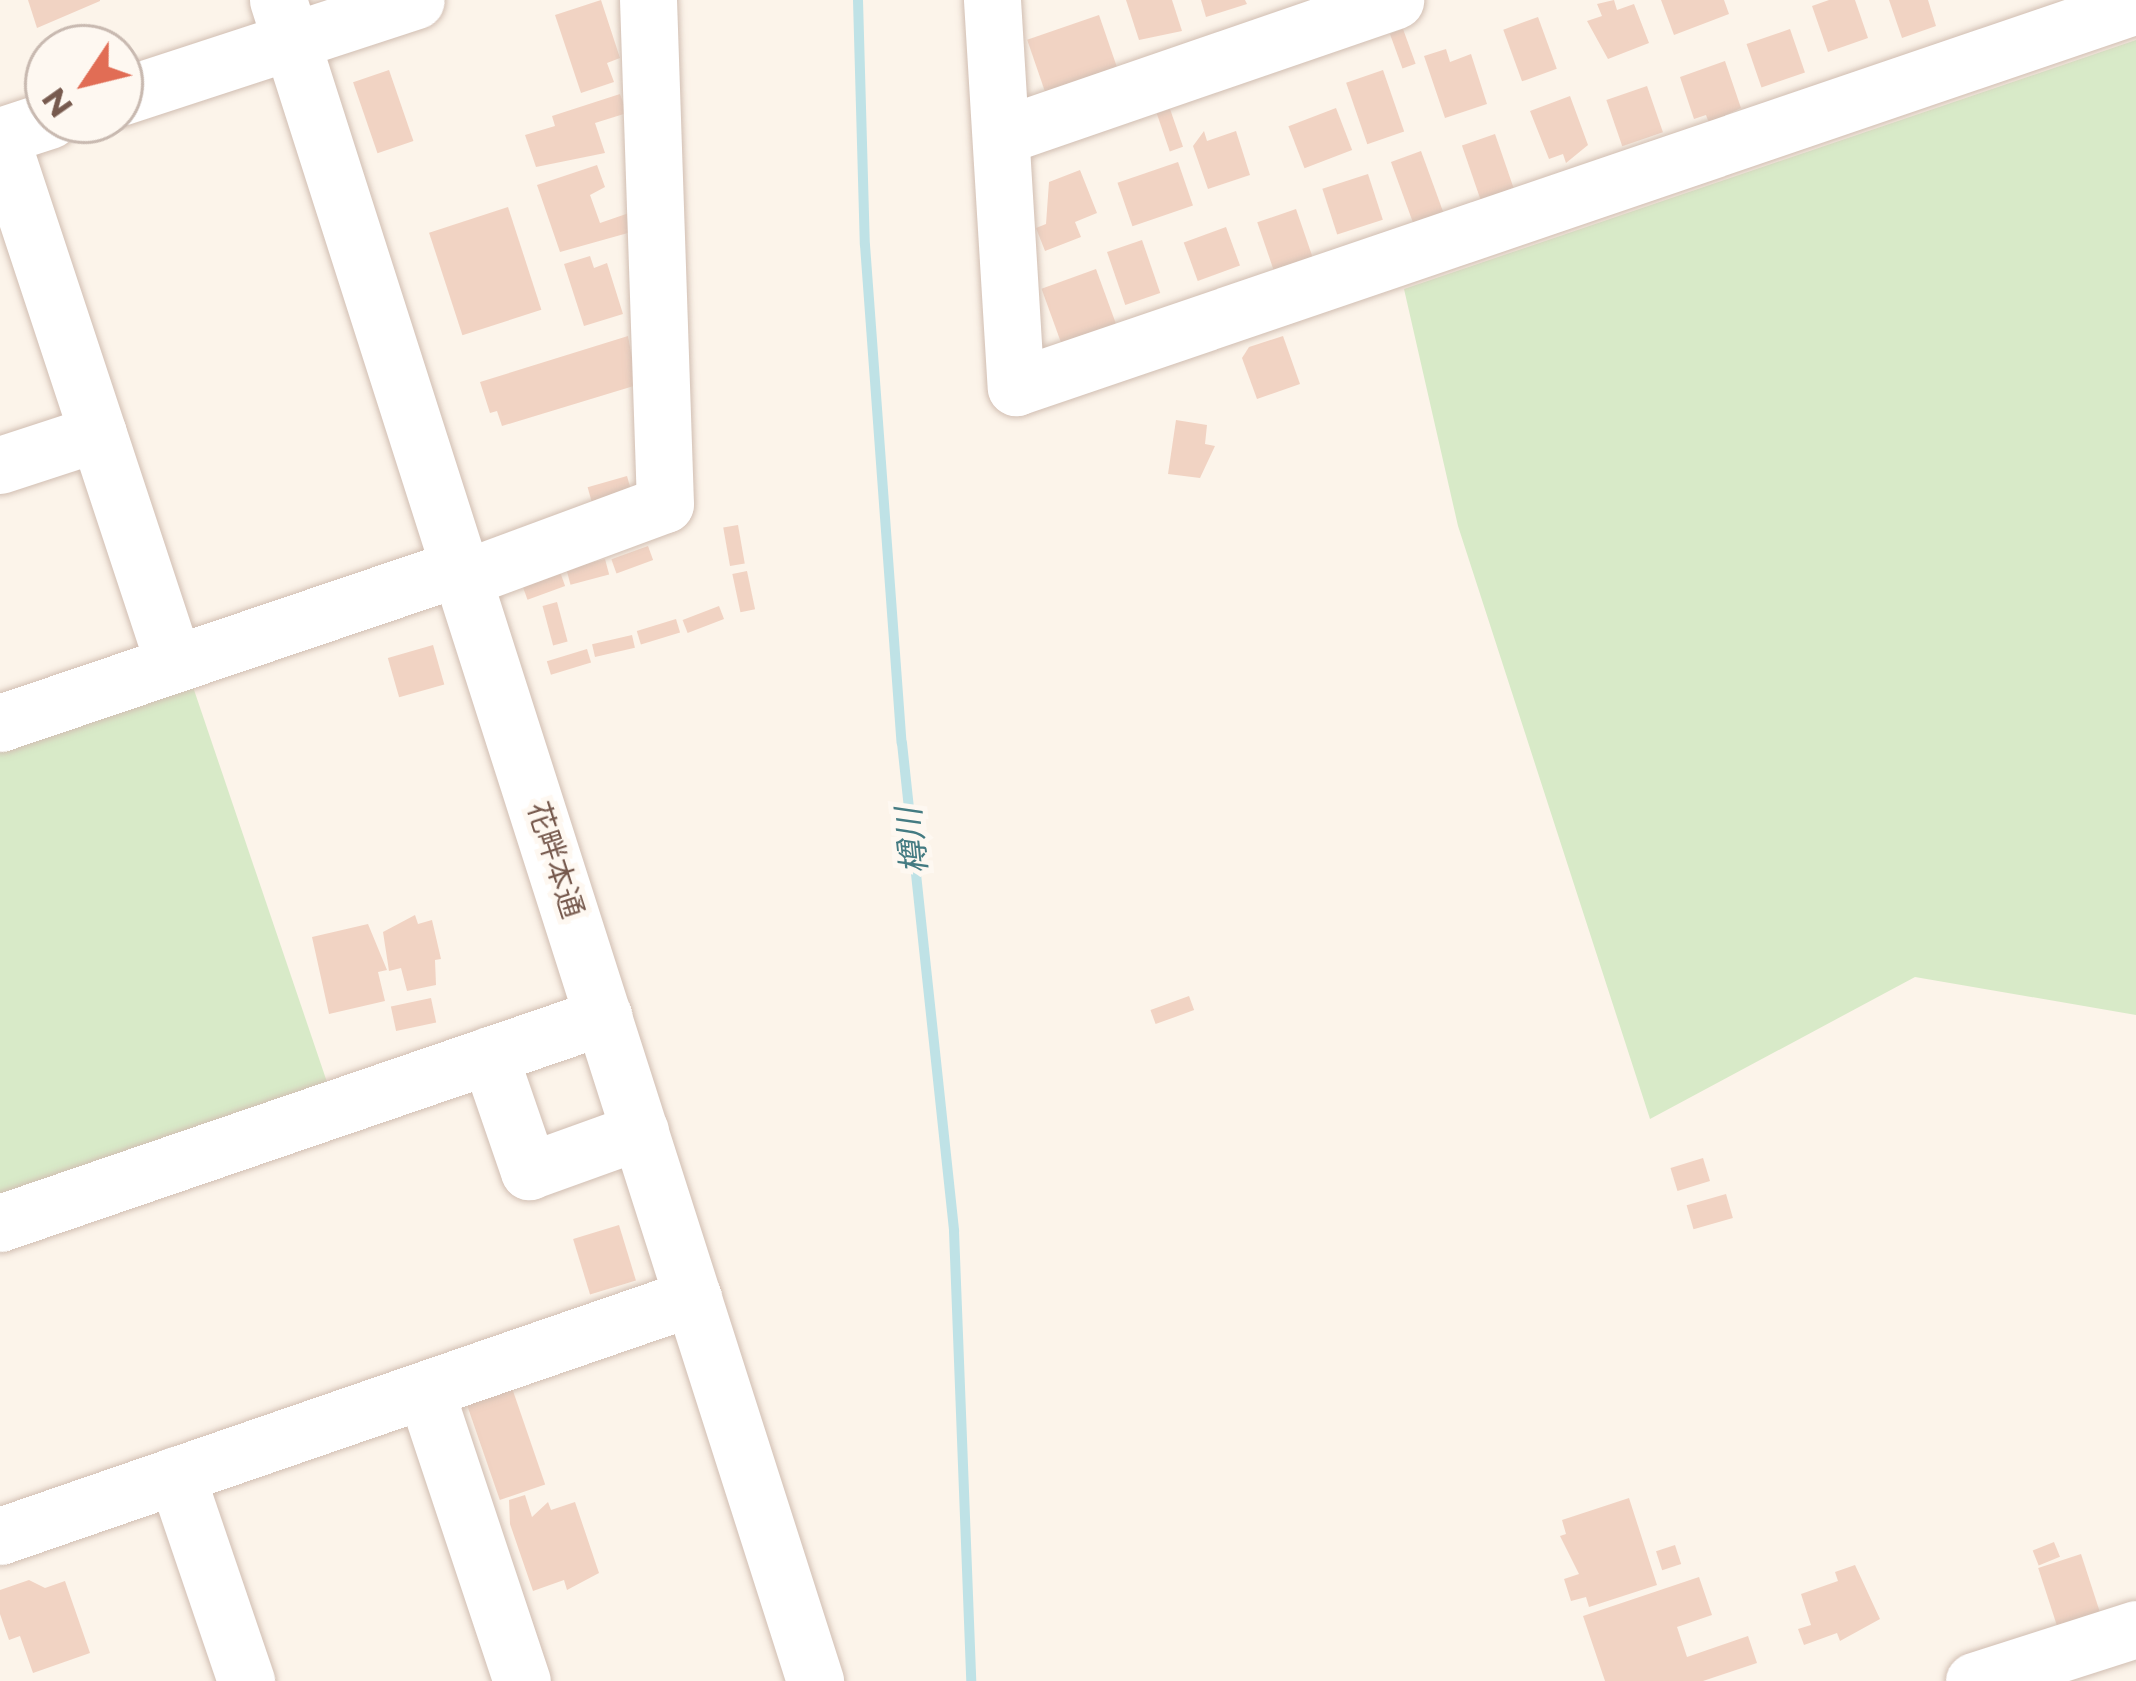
<!DOCTYPE html>
<meta charset="utf-8">
<style>
body{margin:0}
#map{position:relative;width:2136px;height:1681px;overflow:hidden;background:#fcf4ea;font-family:Montserrat,"Noto Sans JP",sans-serif}
div>[style]{position:absolute}
[style*='--x']{left:calc(var(--x)*1px);top:calc(var(--y)*1px);width:calc(var(--w)*1px);rotate:calc(var(--a)*1deg)}
.green>*{inset:0;background:#d8eac8}
.stream>*{height:10px;margin:-5px;padding:0 5px;transform-origin:5px;border-radius:5px;background:#bfe2e6}
.building>*{inset:0;background:#f1d3c3;transform-origin:0 0}
.roads{filter:drop-shadow(0 0 3px #d1beb2) drop-shadow(0 0 3px #d1beb2)}
.minor>*{height:57px;margin:-28.5px;padding:0 28.5px;transform-origin:28.5px;border-radius:28.5px;background:#fff}
span{translate:-50% -50%;white-space:nowrap;text-align:center;line-height:1.15;-webkit-text-stroke:10px #fef8f1;paint-order:stroke}
.street-label{font-size:30px;color:#775a4e}
.water-label{font-size:33px;color:#447b82;font-style:italic}
.north{position:absolute;left:24px;top:24px;width:120px;height:120px;box-sizing:border-box;background:#fef8f1;border:3px solid #c8b9b0;border-radius:50%;rotate:235deg;font-size:33px;font-weight:700;line-height:48px;text-align:center;color:#775a4e}
.north::after{content:'';display:block;margin:auto;width:42px;height:54px;background:#e16d55;clip-path:polygon(50% 0,100% 100%,50% 72%,0 100%)}
</style>
<div id="map">
<div class="green">
<div style="clip-path:polygon(2136px 40px,2136px 1015px,1915px 977px,1650px 1119px,1458px 526px,1404px 289px)"></div>
<div style="clip-path:polygon(190px 678px,329px 1088px,0 1198px,0 744px)"></div>
</div>
<div class="stream">
<div style="--x:858;--y:0;--w:245;--a:88.4"></div>
<div style="--x:865;--y:245;--w:499;--a:85.8"></div>
<div style="--x:902;--y:743;--w:491;--a:83.9"></div>
<div style="--x:954;--y:1231;--w:450;--a:87.8"></div>
</div>
<div class="building">
<div style="clip-path:polygon(28px 0,100px 0,100px 1px,37px 28px)"></div>
<div style="clip-path:polygon(601px 0,620px 58px,607px 63px,614px 82px,581px 93px,555px 15px)"></div>
<div style="clip-path:polygon(1126px 0,1172px 0,1182px 31px,1139px 40px)"></div>
<div style="clip-path:polygon(1201px 0,1245px 0,1247px 4px,1206px 17px)"></div>
<div style="clip-path:polygon(1614px 0,1617px 10px,1634px 4px,1649px 43px,1608px 59px,1587px 21px,1602px 16px,1597px 4px)"></div>
<div style="clip-path:polygon(1661px 0,1724px 0,1729px 14px,1674px 35px)"></div>
<div style="clip-path:polygon(1829px 0,1855px 0,1868px 38px,1828px 52px,1812px 6px)"></div>
<div style="clip-path:polygon(1889px 0,1928px 0,1936px 26px,1902px 38px)"></div>
<div style="left:1099px;top:15px;width:55px;height:76px;rotate:71deg"></div>
<div style="left:1538px;top:17px;width:55px;height:37px;rotate:70deg"></div>
<div style="left:1403px;top:29px;width:37px;height:14px;rotate:70deg"></div>
<div style="left:1790px;top:29px;width:46px;height:46px;rotate:71deg"></div>
<div style="clip-path:polygon(1446px 49px,1450px 62px,1471px 54px,1487px 104px,1445px 118px,1424px 56px)"></div>
<div style="clip-path:polygon(1725px 61px,1741px 108px,1709px 123px,1706px 115px,1694px 119px,1680px 77px)"></div>
<div style="left:389px;top:70px;width:75px;height:38px;rotate:71deg"></div>
<div style="left:1383px;top:70px;width:65px;height:39px;rotate:71deg"></div>
<div style="left:1647px;top:86px;width:49px;height:43px;rotate:71deg"></div>
<div style="clip-path:polygon(620px 94px,627px 113px,595px 123px,605px 153px,536px 167px,525px 135px,555px 126px,552px 116px)"></div>
<div style="clip-path:polygon(1570px 96px,1588px 145px,1566px 163px,1563px 154px,1549px 159px,1530px 111px)"></div>
<div style="left:1336px;top:108px;width:45px;height:51px;rotate:69deg"></div>
<div style="left:1170px;top:109px;width:40px;height:14px;rotate:71deg"></div>
<div style="clip-path:polygon(1204px 131px,1207px 141px,1236px 131px,1250px 175px,1208px 189px,1193px 146px)"></div>
<div style="left:1495px;top:134px;width:69px;height:35px;rotate:71deg"></div>
<div style="left:1421px;top:151px;width:66px;height:32px;rotate:70deg"></div>
<div style="left:1178px;top:162px;width:46px;height:64px;rotate:71deg"></div>
<div style="clip-path:polygon(597px 165px,605px 187px,590px 195px,600px 223px,629px 213px,635px 231px,560px 252px,537px 185px)"></div>
<div style="clip-path:polygon(1080px 170px,1097px 213px,1075px 222px,1081px 237px,1045px 251px,1036px 228px,1046px 224px,1049px 182px)"></div>
<div style="left:1368px;top:174px;width:48px;height:48px;rotate:72deg"></div>
<div style="left:508px;top:207px;width:108px;height:83px;rotate:72deg"></div>
<div style="left:1296px;top:209px;width:53px;height:41px;rotate:71deg"></div>
<div style="left:1226px;top:227px;width:41px;height:45px;rotate:70deg"></div>
<div style="left:1142px;top:240px;width:56px;height:37px;rotate:71deg"></div>
<div style="clip-path:polygon(590px 256px,594px 268px,607px 263px,623px 314px,584px 326px,564px 264px)"></div>
<div style="left:1096px;top:269px;width:61px;height:58px;rotate:70deg"></div>
<div style="clip-path:polygon(628px 336px,637px 385px,502px 426px,497px 411px,490px 413px,480px 382px)"></div>
<div style="clip-path:polygon(1283px 336px,1300px 384px,1257px 399px,1242px 358px,1249px 347px)"></div>
<div style="clip-path:polygon(1176px 420px,1207px 425px,1205px 444px,1215px 446px,1200px 478px,1168px 474px)"></div>
<div style="left:627px;top:476px;width:15px;height:41px;rotate:74deg"></div>
<div style="left:738px;top:525px;width:39px;height:15px;rotate:80deg"></div>
<div style="left:648px;top:546px;width:15px;height:39px;rotate:70deg"></div>
<div style="left:605px;top:559px;width:16px;height:40px;rotate:75deg"></div>
<div style="left:747px;top:571px;width:39px;height:15px;rotate:78deg"></div>
<div style="left:560px;top:572px;width:15px;height:40px;rotate:70deg"></div>
<div style="left:557px;top:602px;width:41px;height:15px;rotate:75deg"></div>
<div style="left:719px;top:606px;width:14px;height:39px;rotate:69deg"></div>
<div style="left:676px;top:619px;width:14px;height:41px;rotate:73deg"></div>
<div style="left:632px;top:635px;width:13px;height:41px;rotate:77deg"></div>
<div style="left:433px;top:645px;width:41px;height:47px;rotate:74deg"></div>
<div style="left:587px;top:649px;width:14px;height:42px;rotate:73deg"></div>
<div style="clip-path:polygon(415px 915px,418px 924px,432px 920px,441px 959px,435px 960px,436px 985px,407px 991px,401px 968px,389px 971px,383px 932px)"></div>
<div style="clip-path:polygon(368px 924px,387px 970px,378px 972px,385px 1001px,329px 1014px,312px 937px)"></div>
<div style="left:1189px;top:996px;width:15px;height:41px;rotate:70deg"></div>
<div style="left:431px;top:998px;width:25px;height:41px;rotate:78deg"></div>
<div style="left:1703px;top:1158px;width:24px;height:34px;rotate:73deg"></div>
<div style="left:1726px;top:1194px;width:25px;height:41px;rotate:74deg"></div>
<div style="left:619px;top:1225px;width:58px;height:48px;rotate:73deg"></div>
<div style="left:512px;top:1388px;width:102px;height:48px;rotate:71deg"></div>
<div style="clip-path:polygon(525px 1495px,532px 1517px,548px 1502px,551px 1510px,575px 1502px,599px 1573px,567px 1590px,564px 1580px,533px 1591px,510px 1524px,509px 1500px)"></div>
<div style="clip-path:polygon(1629px 1498px,1657px 1585px,1589px 1607px,1586px 1597px,1571px 1601px,1564px 1579px,1579px 1574px,1560px 1536px,1566px 1534px,1562px 1520px)"></div>
<div style="left:2054px;top:1542px;width:16px;height:23px;rotate:68deg"></div>
<div style="left:1675px;top:1545px;width:20px;height:20px;rotate:72deg"></div>
<div style="left:2081px;top:1554px;width:65px;height:45px;rotate:72deg"></div>
<div style="clip-path:polygon(1855px 1565px,1880px 1619px,1840px 1641px,1837px 1633px,1804px 1645px,1798px 1629px,1811px 1625px,1801px 1594px,1838px 1581px,1835px 1572px)"></div>
<div style="clip-path:polygon(1699px 1577px,1712px 1615px,1677px 1627px,1687px 1657px,1748px 1636px,1757px 1663px,1703px 1681px,1605px 1681px,1583px 1616px)"></div>
<div style="clip-path:polygon(29px 1580px,45px 1588px,65px 1581px,90px 1653px,33px 1673px,20px 1636px,9px 1640px,0 1614px,0 1590px)"></div>
</div>
<div class="roads">
<div class="minor">
<div style="--x:278;--y:0;--w:1765;--a:72.28"></div>
<div style="--x:992;--y:0;--w:388;--a:86.5"></div>
<div style="--x:1016;--y:387;--w:1183;--a:-18.83"></div>
<div style="--x:120;--y:97;--w:311;--a:-18.1"></div>
<div style="--x:0;--y:136;--w:52;--a:-18.1"></div>
<div style="--x:1001;--y:136;--w:417;--a:-19"></div>
<div style="--x:0;--y:137;--w:555;--a:71.73"></div>
<div style="--x:0;--y:465;--w:103;--a:-18.1"></div>
<div style="--x:465;--y:578;--w:213;--a:-20.3"></div>
<div style="--x:665;--y:504;--w:504;--a:-91.93"></div>
<div style="--x:0;--y:723;--w:487;--a:-18.7"></div>
<div style="--x:489;--y:1055;--w:123;--a:71"></div>
<div style="--x:529;--y:1171;--w:118;--a:-19.8"></div>
<div style="--x:0;--y:1223;--w:638;--a:-18.92"></div>
<div style="--x:425;--y:1390;--w:307;--a:71.6"></div>
<div style="--x:176;--y:1475;--w:218;--a:71.2"></div>
<div style="--x:0;--y:1536;--w:733;--a:-19.03"></div>
<div style="--x:1974;--y:1681;--w:170;--a:-17.8"></div>
</div>
</div>
<div class="street-label">
<span style="left:555px;top:860px;rotate:72deg">花畔本通</span>
</div>
<div class="water-label">
<span style="left:912px;top:841px;rotate:-96deg">樽川</span>
</div>
<div class="north">N</div>
</div>
